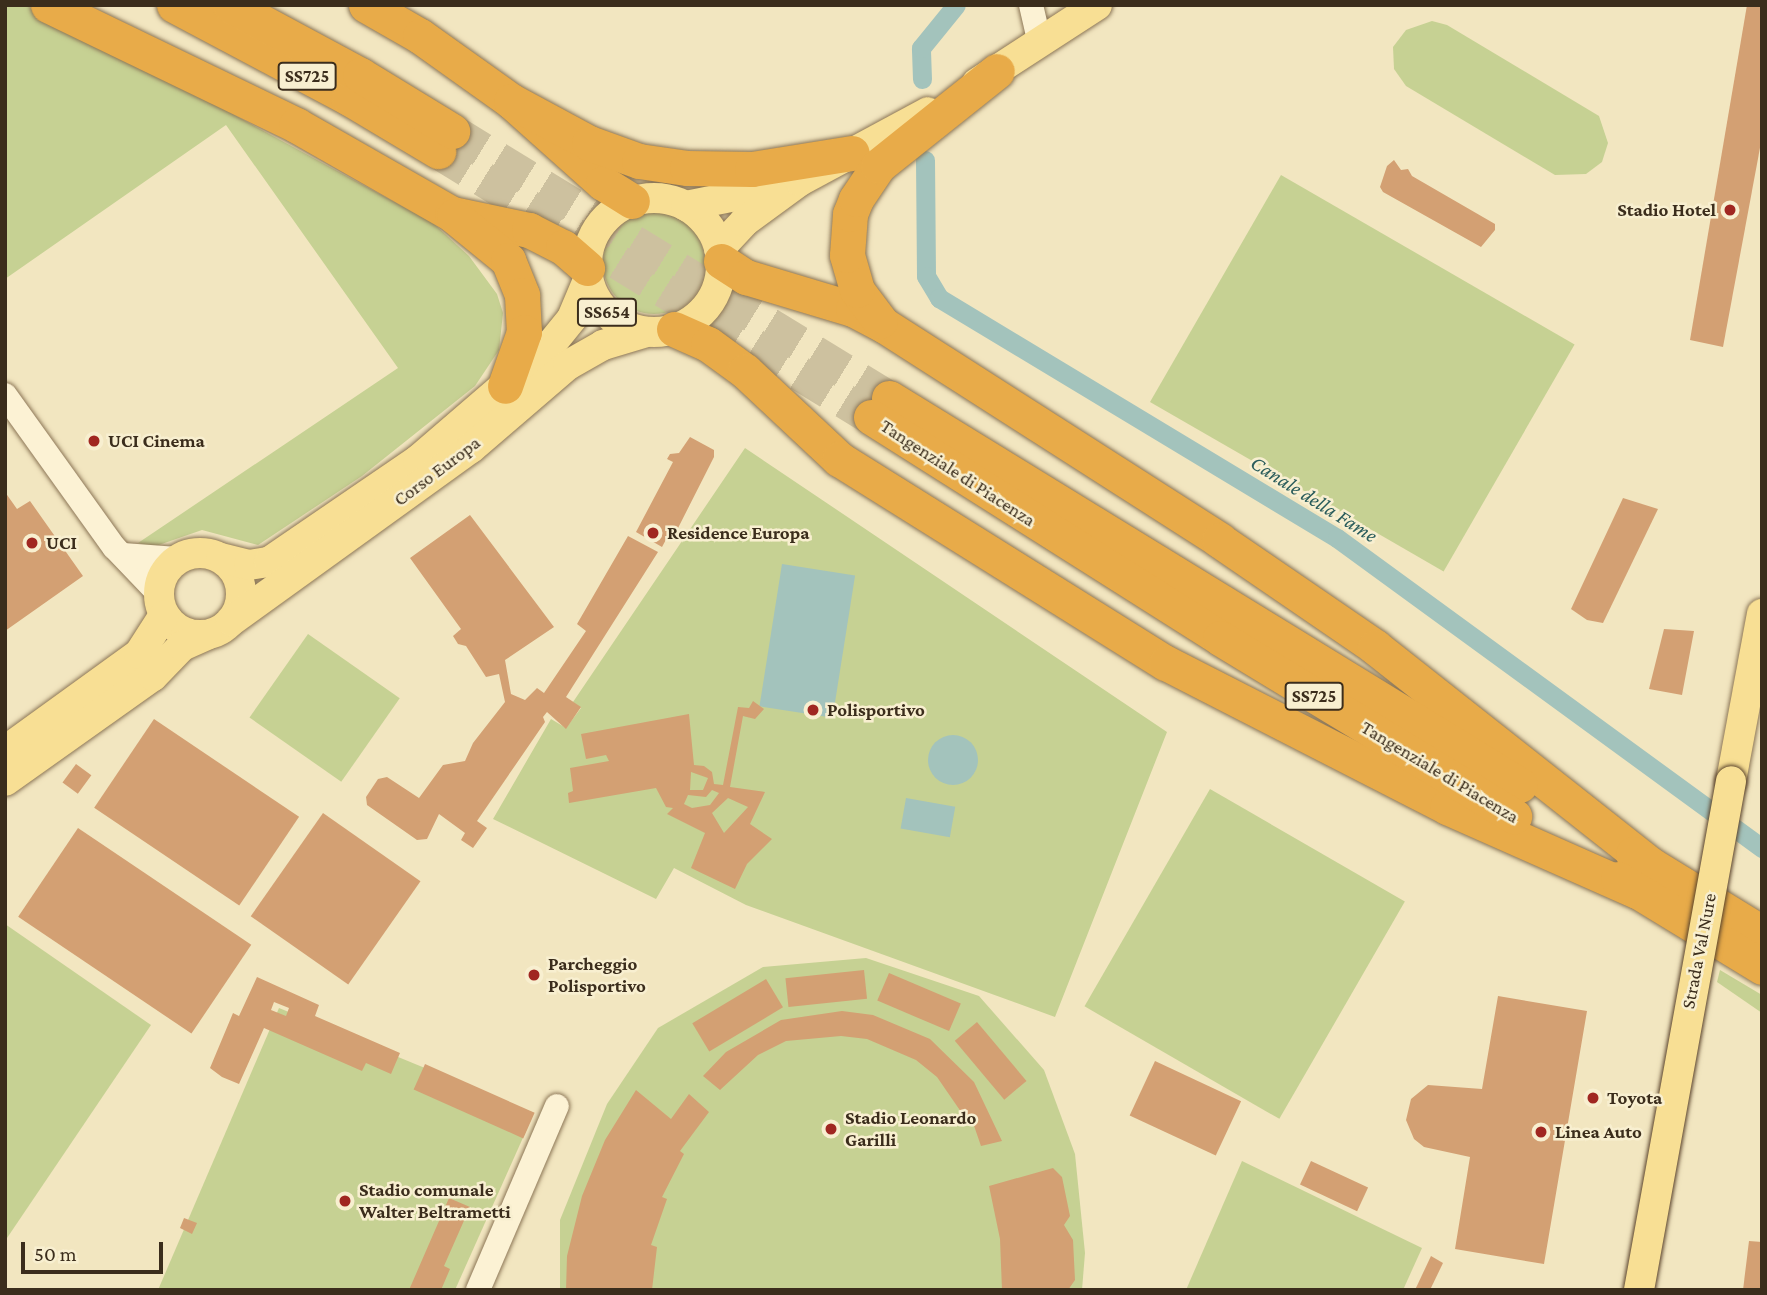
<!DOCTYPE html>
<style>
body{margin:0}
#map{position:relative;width:1767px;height:1295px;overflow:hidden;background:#f2e6c0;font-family:"Crimson Pro",serif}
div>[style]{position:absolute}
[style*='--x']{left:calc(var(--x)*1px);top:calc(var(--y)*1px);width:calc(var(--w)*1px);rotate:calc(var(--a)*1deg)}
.green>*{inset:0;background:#c6d193;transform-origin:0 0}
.round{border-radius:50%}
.water>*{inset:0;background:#a3c3bc;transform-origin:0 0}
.canal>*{height:19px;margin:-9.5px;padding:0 9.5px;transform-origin:9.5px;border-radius:9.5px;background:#a3c3bc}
.building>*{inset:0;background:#d3a073;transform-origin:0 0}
.highway-tunnel>*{height:35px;margin-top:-17.5px;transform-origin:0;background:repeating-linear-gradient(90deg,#cdc19f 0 35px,transparent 0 53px)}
.roads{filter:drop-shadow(0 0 2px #8c7656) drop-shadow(0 0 2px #8c7656)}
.minor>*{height:24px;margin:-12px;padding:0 12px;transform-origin:12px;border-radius:12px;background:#fcf2d4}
.major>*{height:30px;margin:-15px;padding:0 15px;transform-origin:15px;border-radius:15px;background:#f8df94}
.major>.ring{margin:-15px;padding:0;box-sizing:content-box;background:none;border:30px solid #f8df94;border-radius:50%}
.highway>*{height:35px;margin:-17.5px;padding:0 17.5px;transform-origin:17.5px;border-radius:17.5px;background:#e8ab49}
.bridges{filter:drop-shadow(0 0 2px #5a432b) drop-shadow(0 0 2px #5a432b)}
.major-bridge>*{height:30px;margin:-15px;padding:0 15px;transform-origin:15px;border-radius:15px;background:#f8df94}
.dots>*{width:19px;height:19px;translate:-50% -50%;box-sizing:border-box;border:4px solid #f8efd0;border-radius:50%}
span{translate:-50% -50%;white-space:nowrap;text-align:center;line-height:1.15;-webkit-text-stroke:5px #f8efd0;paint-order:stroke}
.shield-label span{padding:2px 5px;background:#f8efd0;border:2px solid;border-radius:5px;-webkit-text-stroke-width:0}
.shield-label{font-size:18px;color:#3b2d1c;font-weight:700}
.poi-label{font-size:19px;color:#3b2d1c;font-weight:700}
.right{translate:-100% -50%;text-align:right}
.left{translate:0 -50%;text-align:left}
.street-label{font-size:19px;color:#3b2d1c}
.water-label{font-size:21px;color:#2a5c5b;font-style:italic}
.frame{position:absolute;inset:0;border:7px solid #3b2d1c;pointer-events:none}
.scale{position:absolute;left:21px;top:1242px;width:142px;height:32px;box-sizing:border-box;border:4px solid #3b2d1c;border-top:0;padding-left:9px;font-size:21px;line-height:24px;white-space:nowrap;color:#3b2d1c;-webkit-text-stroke:5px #f8efd0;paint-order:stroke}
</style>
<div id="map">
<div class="green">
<div style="clip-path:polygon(5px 5px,25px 5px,85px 34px,433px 223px,469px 256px,497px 294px,503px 313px,499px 350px,475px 386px,362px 476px,258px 545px,202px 530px,153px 547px,138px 543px,398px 368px,226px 125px,5px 279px)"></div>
<div style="clip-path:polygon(1432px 21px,1447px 25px,1599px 116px,1608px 143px,1602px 162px,1586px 174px,1555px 175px,1406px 86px,1394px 69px,1393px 47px,1406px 30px)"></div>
<div style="left:1281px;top:175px;width:339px;height:262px;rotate:30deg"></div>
<div class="round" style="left:603px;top:212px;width:102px;height:102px"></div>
<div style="clip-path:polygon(745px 448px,1167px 732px,1055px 1017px,746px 905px,674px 868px,656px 899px,493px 819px,551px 719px,566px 728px,581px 708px,573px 702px)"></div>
<div style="left:308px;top:634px;width:112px;height:102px;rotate:35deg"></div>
<div style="left:1210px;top:789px;width:225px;height:251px;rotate:30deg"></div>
<div style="clip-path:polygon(5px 924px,151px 1025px,5px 1241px)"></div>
<div style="clip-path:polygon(866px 958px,979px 996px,1044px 1070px,1075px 1154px,1085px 1253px,1082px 1290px,560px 1290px,560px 1220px,607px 1104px,658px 1028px,763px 967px)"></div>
<div style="clip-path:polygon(1720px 970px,1762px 995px,1762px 1013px,1717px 982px)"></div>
<div style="clip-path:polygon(279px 1008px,534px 1113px,455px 1290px,158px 1290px)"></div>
<div style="clip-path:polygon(1242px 1161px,1422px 1248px,1403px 1290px,1186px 1290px)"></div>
</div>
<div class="water">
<div style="left:782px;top:564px;width:74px;height:144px;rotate:9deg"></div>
<div class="round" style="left:928px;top:735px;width:50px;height:50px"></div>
<div style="left:906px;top:798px;width:50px;height:31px;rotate:10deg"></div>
</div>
<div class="canal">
<div style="--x:922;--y:79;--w:31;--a:-92"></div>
<div style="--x:921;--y:48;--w:55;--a:-50.9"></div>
<div style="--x:925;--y:160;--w:116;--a:89.5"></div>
<div style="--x:926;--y:276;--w:26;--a:59"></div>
<div style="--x:939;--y:298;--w:465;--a:31.1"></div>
<div style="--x:1337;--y:538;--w:526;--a:36.11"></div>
</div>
<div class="building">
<div style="clip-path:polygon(1747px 5px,1762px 5px,1762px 137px,1723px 347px,1690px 340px)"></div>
<div style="clip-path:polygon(1394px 160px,1401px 170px,1408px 169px,1412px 176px,1495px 224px,1495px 230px,1481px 247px,1383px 192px,1380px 187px,1387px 166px)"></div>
<div style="clip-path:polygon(690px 437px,714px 450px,714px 457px,675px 534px,669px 534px,662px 547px,636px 532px,673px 462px,667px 459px,670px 454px,679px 453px)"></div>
<div style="clip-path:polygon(5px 492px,17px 509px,30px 501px,83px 576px,5px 631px)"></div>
<div style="clip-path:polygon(1623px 498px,1658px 509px,1603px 623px,1587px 620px,1571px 609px)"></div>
<div style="clip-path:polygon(470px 515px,554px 627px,505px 660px,511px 694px,525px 700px,537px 688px,544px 693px,586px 631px,577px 624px,628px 536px,658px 552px,566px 697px,581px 707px,566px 729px,547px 712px,543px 717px,545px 722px,477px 821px,487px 828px,473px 848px,461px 840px,465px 833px,439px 814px,427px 839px,417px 840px,367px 805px,366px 797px,378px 779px,387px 777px,419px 798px,443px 765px,465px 761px,473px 743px,505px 702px,499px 674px,486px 677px,466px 646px,458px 644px,453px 636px,461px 629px,410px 558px)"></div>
<div style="clip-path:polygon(1664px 629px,1694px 631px,1682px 695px,1649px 689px)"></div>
<div style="clip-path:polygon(evenodd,753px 701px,764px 709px,755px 719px,743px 716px,730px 787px,765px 792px,750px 824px,772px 839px,747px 864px,735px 889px,691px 868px,705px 833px,667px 814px,673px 808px,666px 807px,656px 788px,569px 803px,568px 793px,573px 791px,570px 768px,609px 761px,606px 755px,586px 759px,581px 734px,689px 714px,694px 765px,704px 766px,712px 772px,714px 784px,723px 785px,738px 707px,749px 708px,753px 701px,691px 772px,708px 778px,703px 790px,690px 790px,691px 772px,753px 701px,712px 790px,719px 793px,710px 805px,692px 808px,684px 804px,688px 795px,706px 797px,712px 790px,753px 701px,728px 798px,748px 807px,724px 833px,712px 813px,728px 798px)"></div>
<div style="left:154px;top:719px;width:175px;height:107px;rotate:34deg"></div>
<div style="left:76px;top:764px;width:19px;height:23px;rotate:36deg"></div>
<div style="left:323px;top:813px;width:119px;height:126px;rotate:35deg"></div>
<div style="left:78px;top:828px;width:209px;height:107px;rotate:34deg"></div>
<div style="left:864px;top:970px;width:29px;height:79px;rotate:84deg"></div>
<div style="left:889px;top:973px;width:78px;height:30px;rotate:23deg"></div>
<div style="clip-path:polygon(evenodd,257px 977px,319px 1005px,315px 1016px,400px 1053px,391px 1074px,366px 1063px,362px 1071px,264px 1028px,239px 1084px,222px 1077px,210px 1068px,233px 1013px,239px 1016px,257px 977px,274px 1002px,289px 1008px,286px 1016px,271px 1010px,274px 1002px)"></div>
<div style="left:766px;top:979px;width:33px;height:86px;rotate:59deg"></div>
<div style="clip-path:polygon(1498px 996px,1587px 1011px,1544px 1264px,1455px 1249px,1470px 1157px,1424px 1147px,1414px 1139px,1406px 1120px,1411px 1099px,1428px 1085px,1482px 1089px)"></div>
<div style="clip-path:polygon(842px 1011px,873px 1015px,930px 1039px,974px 1082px,1002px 1141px,981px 1146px,972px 1120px,968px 1122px,937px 1077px,916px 1060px,867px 1039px,841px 1036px,786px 1041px,758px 1055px,720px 1090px,703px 1076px,726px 1052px,781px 1020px)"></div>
<div style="left:977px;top:1022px;width:77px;height:29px;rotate:50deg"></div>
<div style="left:1155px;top:1061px;width:95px;height:60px;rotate:25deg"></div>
<div style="left:425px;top:1064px;width:120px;height:28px;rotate:24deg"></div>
<div style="clip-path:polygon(636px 1090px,671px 1119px,689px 1094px,709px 1112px,680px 1151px,684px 1154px,662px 1197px,667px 1199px,651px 1245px,657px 1247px,652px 1290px,566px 1290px,567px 1256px,582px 1196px,605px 1140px)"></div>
<div style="left:1311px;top:1161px;width:63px;height:26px;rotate:25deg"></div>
<div style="clip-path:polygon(1053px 1168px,1062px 1177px,1070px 1216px,1064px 1225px,1073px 1240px,1075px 1280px,1068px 1290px,1002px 1290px,1000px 1239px,989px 1186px)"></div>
<div style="clip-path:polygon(449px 1198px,470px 1207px,444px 1266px,450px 1269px,441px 1290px,409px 1290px)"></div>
<div style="clip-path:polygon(184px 1218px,197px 1223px,192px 1234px,180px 1228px)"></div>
<div style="clip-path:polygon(1749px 1241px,1762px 1242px,1762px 1290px,1743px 1290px)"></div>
<div style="clip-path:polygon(1431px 1256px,1443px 1263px,1430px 1290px,1415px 1290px)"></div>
</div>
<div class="highway-tunnel">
<div style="--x:452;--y:131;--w:512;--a:31.42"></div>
<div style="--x:438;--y:151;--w:508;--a:31.56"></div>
</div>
<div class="roads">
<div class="minor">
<div style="--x:1031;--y:5;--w:40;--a:77"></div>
<div style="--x:5;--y:395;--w:187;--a:54.4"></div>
<div style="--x:114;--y:547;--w:64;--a:46.3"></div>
<div style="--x:123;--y:555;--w:54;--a:4.2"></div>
<div style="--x:478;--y:1290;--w:200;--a:-66.8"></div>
</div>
<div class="major">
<div style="--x:977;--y:83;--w:143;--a:-33"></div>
<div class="ring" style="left:587px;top:198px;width:104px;height:104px"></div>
<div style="--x:686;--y:206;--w:96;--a:-11.4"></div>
<div style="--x:719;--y:249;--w:37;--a:-47"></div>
<div style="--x:744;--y:222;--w:69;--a:-36.2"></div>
<div style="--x:800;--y:181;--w:145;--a:-28.3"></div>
<div class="ring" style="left:159px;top:553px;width:52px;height:52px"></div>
<div style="--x:221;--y:558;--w:29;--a:14"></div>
<div style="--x:249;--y:565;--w:20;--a:-9"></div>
<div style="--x:269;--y:562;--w:181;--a:-34.4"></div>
<div style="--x:418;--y:460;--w:172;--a:-40.7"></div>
<div style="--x:548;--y:348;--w:38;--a:-51"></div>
<div style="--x:572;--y:318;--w:41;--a:-67.2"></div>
<div style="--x:231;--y:621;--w:296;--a:-35.8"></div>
<div style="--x:471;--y:448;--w:128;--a:-40.6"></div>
<div style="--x:568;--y:365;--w:40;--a:-29.7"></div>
<div style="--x:603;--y:345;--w:46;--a:-16.5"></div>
<div style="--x:5;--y:751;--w:165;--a:-35.9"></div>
<div style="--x:139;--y:654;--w:46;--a:-57.3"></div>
<div style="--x:5;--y:781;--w:181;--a:-35.4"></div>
<div style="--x:153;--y:676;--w:42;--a:-46"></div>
<div style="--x:182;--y:646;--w:27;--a:-24"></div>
<div style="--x:1731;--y:781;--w:170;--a:-79.5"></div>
</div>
<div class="highway">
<div style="--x:48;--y:5;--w:276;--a:25.8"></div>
<div style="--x:296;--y:125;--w:180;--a:29.7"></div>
<div style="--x:452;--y:214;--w:79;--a:11.7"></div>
<div style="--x:529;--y:230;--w:38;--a:27"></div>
<div style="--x:563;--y:247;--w:32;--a:41"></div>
<div style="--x:174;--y:5;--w:198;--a:28"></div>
<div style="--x:349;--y:98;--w:104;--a:30.8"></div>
<div style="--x:230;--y:5;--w:148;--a:28.3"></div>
<div style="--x:360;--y:75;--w:108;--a:31.3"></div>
<div style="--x:366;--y:5;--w:62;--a:29.9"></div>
<div style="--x:420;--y:36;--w:112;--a:35.5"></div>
<div style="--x:511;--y:101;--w:123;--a:41.7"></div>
<div style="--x:603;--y:183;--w:34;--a:32"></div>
<div style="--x:511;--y:101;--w:89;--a:28.3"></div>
<div style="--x:589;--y:143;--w:53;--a:19.8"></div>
<div style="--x:639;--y:161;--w:49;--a:8.3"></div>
<div style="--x:687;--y:168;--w:65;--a:0.9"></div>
<div style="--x:752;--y:169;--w:101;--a:-9.1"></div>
<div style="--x:454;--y:216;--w:70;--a:39.2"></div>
<div style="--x:508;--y:260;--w:38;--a:68"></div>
<div style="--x:522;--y:295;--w:37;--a:87"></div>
<div style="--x:524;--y:332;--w:57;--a:109.4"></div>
<div style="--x:721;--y:261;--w:30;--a:33"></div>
<div style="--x:746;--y:277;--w:112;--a:16.7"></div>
<div style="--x:853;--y:309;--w:36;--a:28"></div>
<div style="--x:885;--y:326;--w:397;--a:32.6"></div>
<div style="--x:1219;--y:540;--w:189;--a:34.4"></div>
<div style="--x:1375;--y:647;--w:353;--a:38.3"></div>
<div style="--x:880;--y:321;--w:39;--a:-127"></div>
<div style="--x:857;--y:290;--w:36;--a:-106"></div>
<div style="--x:847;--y:255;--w:41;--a:-85.8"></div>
<div style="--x:850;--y:214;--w:16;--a:-68"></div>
<div style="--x:856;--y:199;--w:40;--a:-56"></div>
<div style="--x:878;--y:166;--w:152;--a:-38.6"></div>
<div style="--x:674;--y:329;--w:37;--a:24"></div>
<div style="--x:708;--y:344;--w:46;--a:36.1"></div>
<div style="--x:745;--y:371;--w:129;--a:43.1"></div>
<div style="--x:839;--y:459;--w:385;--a:32"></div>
<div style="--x:1166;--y:663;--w:316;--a:27.1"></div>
<div style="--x:1447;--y:807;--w:208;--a:23.9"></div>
<div style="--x:889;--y:398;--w:740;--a:31.52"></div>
<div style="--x:871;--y:417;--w:413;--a:32.3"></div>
<div style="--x:1220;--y:638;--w:344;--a:31.2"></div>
<div style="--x:1633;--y:854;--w:151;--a:31.5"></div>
<div style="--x:1618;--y:879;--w:169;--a:31.4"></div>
</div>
</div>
<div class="bridges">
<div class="major-bridge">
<div style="--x:1639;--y:1290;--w:517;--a:-79.75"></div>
</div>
</div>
<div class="dots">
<div style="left:1730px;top:210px;background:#a02721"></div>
<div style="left:94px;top:441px;background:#a02721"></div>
<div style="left:653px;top:533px;background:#a02721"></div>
<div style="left:32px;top:543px;background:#a02721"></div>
<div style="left:813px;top:710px;background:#a02721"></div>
<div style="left:534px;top:975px;background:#a02721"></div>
<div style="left:1593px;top:1098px;background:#a02721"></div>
<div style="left:831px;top:1129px;background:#a02721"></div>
<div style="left:1541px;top:1132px;background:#a02721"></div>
<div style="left:345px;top:1201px;background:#a02721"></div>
</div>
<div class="shield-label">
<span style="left:307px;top:76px">SS725</span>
<span style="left:607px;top:312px">SS654</span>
<span style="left:1314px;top:696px">SS725</span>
</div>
<div class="poi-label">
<span class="right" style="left:1716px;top:210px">Stadio Hotel</span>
<span class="left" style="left:108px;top:441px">UCI Cinema</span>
<span class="left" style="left:667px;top:533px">Residence Europa</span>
<span class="left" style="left:46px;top:543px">UCI</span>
<span class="left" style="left:827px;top:710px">Polisportivo</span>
<span class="left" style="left:548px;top:975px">Parcheggio<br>Polisportivo</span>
<span class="left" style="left:1607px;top:1098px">Toyota</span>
<span class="left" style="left:845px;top:1129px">Stadio Leonardo<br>Garilli</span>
<span class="left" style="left:1555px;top:1132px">Linea Auto</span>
<span class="left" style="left:359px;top:1201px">Stadio comunale<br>Walter Beltrametti</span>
</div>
<div class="street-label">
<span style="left:437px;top:471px;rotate:-37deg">Corso Europa</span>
<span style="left:958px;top:473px;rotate:33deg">Tangenziale di Piacenza</span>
<span style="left:1440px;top:772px;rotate:31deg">Tangenziale di Piacenza</span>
<span style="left:1699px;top:951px;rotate:-79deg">Strada Val Nure</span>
</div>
<div class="water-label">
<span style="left:1314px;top:499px;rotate:32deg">Canale della Fame</span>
</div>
<div class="frame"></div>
<div class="scale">50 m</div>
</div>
